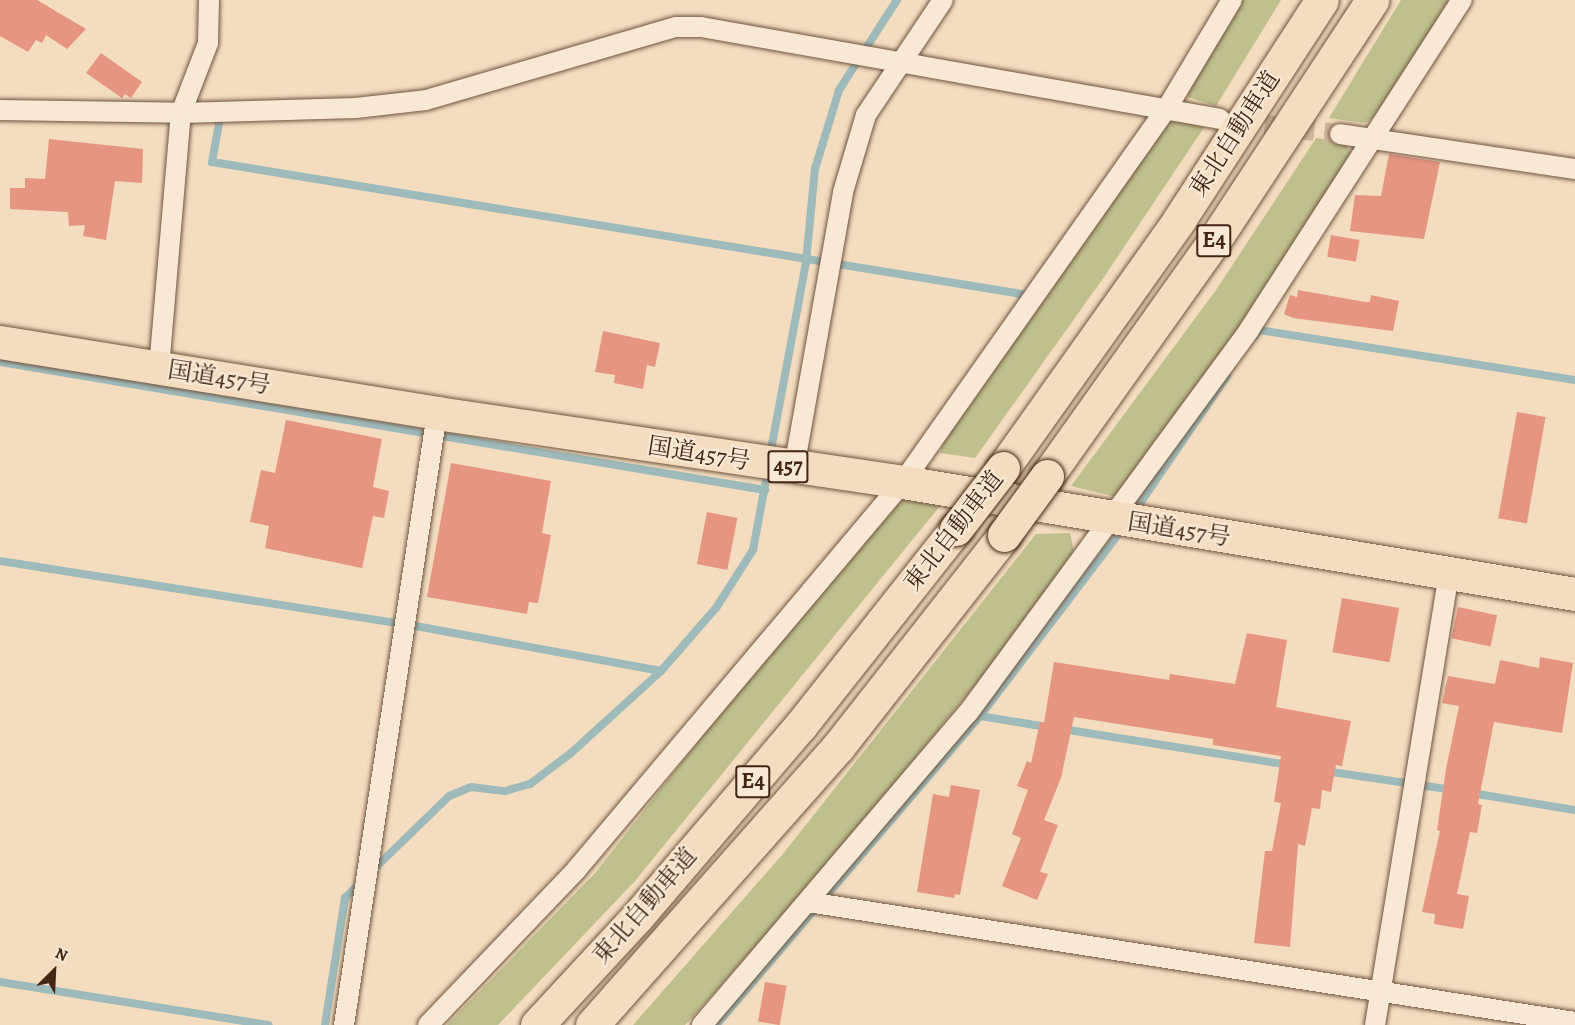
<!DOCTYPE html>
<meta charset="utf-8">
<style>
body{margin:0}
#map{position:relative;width:1575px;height:1025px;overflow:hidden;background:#f3ddbe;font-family:Alegreya,"Noto Serif JP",serif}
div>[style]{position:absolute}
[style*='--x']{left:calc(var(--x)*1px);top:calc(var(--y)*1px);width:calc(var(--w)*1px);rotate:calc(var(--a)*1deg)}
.green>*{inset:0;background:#bfc08e}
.stream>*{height:8px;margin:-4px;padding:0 4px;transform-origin:4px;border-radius:4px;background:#9ebaba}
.building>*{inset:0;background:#e59581;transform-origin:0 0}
.minor-tunnel>*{height:20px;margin-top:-10px;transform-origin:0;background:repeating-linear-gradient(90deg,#d0b89c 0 20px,transparent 0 30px)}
.roads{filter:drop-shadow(0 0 2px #70543f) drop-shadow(0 0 2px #70543f)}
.minor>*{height:20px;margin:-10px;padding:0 10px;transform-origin:10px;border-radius:10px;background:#f7e9d5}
.trunk>*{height:33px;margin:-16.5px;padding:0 16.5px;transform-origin:16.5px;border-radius:16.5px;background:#f3ddbe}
.motorway>*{height:33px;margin:-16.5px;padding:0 16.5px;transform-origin:16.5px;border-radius:16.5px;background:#f3ddbe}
.bridges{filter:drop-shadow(0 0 2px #442615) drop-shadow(0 0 2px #442615)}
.motorway-bridge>*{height:33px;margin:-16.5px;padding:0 16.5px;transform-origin:16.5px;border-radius:16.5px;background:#f3ddbe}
span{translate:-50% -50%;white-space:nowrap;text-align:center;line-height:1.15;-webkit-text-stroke:4.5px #f7e9d5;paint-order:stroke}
.shield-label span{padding:2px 4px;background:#f7e9d5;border:2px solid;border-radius:4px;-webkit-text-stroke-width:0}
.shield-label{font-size:22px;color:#442615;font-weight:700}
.street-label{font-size:24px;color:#442615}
.north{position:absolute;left:24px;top:941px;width:60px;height:60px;-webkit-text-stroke:4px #f7e9d5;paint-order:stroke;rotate:24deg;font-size:16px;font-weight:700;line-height:24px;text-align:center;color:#442615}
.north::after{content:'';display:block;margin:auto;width:21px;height:27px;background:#442615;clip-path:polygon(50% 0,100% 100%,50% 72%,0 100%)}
</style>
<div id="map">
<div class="green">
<div style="clip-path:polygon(1239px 0,1281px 0,1216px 106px,1188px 97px,1190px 80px)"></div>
<div style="clip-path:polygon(1401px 0,1449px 0,1381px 113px,1365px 123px,1329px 118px)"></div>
<div style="clip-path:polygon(1175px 117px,1207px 123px,1104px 277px,975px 458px,940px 453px,945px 435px,1166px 122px)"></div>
<div style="clip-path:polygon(1316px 138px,1344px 142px,1354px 158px,1237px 330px,1116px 497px,1071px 486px,1216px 290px)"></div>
<div style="clip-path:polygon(904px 500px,944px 501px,635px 881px,498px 1025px,447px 1025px,596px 872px,871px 520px)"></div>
<div style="clip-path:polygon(1070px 533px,1075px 555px,976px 684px,797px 901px,685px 1025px,633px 1025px,782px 855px,1036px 534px)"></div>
</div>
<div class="stream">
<div style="--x:214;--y:118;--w:6;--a:0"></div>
<div style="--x:220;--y:118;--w:45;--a:100.3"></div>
<div style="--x:212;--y:162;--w:821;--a:9.26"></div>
<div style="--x:1254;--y:337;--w:9;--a:-54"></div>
<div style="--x:1259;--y:330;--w:320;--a:9"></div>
<div style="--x:0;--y:362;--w:776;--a:9.5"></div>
<div style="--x:770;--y:455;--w:196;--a:-79.4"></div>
<div style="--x:806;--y:262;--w:93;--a:-84.5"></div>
<div style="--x:815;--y:169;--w:83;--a:-73.1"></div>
<div style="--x:839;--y:90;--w:107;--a:-57.2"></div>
<div style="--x:1134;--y:512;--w:165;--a:-55.6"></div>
<div style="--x:0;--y:561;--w:426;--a:8.9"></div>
<div style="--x:421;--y:627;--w:244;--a:10.4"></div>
<div style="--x:980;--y:716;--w:68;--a:9.3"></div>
<div style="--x:1062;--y:729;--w:231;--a:9"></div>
<div style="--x:1325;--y:771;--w:129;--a:8.4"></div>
<div style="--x:1471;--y:793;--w:105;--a:9.3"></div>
<div style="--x:372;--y:871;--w:107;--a:-44.2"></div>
<div style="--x:449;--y:796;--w:24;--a:-22"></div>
<div style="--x:471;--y:787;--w:34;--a:7"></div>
<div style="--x:505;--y:791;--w:26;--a:-16"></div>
<div style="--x:530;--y:784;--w:51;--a:-37.1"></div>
<div style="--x:571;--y:753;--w:122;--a:-42.3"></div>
<div style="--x:661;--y:671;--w:84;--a:-48.9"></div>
<div style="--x:716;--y:608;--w:69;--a:-57.5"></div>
<div style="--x:753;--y:550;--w:82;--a:-79.5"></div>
<div style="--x:0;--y:982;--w:272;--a:9.1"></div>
<div style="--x:325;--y:1025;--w:129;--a:-81.1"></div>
<div style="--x:345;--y:898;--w:23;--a:-45"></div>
<div style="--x:716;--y:1025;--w:406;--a:-49.5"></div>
<div style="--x:980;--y:716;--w:238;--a:-52.7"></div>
</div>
<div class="building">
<div style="clip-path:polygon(0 0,37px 0,86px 29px,67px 49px,46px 35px,42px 43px,36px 40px,28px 52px,0 36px)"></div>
<div style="clip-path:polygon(101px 53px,142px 82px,131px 98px,125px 94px,122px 98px,86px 73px)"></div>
<div style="clip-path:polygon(49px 139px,143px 149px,142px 183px,115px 181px,106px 240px,83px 236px,85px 225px,69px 226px,68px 212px,10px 209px,10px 188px,25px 188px,25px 178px,45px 179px)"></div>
<div style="clip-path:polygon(1389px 154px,1440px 162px,1424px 239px,1350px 231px,1355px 195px,1381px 196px)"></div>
<div style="left:1331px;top:235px;width:29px;height:22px;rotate:10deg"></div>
<div style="clip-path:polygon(1298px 290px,1365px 302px,1370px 302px,1371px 295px,1399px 301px,1393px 331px,1293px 318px,1284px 314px,1290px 295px,1297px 297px)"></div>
<div style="clip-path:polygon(603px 331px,660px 343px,655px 367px,647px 365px,643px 389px,614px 383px,615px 375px,595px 372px)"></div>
<div style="left:1517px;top:412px;width:29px;height:108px;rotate:10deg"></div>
<div style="clip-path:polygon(286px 420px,382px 439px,373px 487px,389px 491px,384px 518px,373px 516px,362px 568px,265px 548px,269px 526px,250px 522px,261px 470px,275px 473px)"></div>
<div style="clip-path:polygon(451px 463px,551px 481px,542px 533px,551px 535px,538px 603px,529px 602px,527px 614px,427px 597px)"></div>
<div style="left:707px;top:512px;width:31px;height:53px;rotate:11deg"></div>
<div style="left:1342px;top:598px;width:58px;height:55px;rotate:10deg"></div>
<div style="left:1458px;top:607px;width:40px;height:32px;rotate:12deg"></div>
<div style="clip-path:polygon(1247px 633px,1287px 640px,1276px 707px,1351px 721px,1342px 766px,1336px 765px,1331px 792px,1322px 790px,1320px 809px,1312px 808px,1305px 846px,1298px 844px,1290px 947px,1254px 943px,1265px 851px,1272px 851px,1281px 803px,1274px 802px,1281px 756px,1213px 745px,1213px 739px,1074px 717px,1061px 778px,1044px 820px,1058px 825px,1040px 872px,1048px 874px,1037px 900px,1002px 886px,1021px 838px,1012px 834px,1028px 790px,1017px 786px,1027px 761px,1031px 763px,1040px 722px,1044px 723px,1054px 662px,1169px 680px,1170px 674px,1235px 684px)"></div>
<div style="clip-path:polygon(1540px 657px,1573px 663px,1562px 733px,1494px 722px,1478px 804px,1482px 805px,1477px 833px,1470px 832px,1457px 894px,1469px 896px,1463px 929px,1434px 924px,1435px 914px,1422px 912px,1440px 831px,1437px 830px,1446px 769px,1459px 706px,1442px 703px,1448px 676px,1495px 684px,1500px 660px,1539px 668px)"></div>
<div style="clip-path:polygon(951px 785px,980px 790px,960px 895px,955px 894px,954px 898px,917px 892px,933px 794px,949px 797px)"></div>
<div style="left:765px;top:982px;width:22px;height:40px;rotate:10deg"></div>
</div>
<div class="minor-tunnel">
<div style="--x:1235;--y:121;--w:106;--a:7.1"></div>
</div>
<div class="roads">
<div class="minor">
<div style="--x:0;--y:110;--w:181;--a:0.9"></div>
<div style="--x:181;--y:113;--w:175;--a:-1.6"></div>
<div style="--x:356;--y:108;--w:70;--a:-6.5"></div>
<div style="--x:426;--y:100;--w:260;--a:-16.3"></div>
<div style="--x:676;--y:27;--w:25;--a:0"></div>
<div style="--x:701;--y:27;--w:527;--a:10.05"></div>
<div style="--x:1340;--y:134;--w:238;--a:8.5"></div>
<div style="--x:159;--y:368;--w:256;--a:-85.1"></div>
<div style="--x:181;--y:113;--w:75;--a:-68.9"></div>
<div style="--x:208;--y:43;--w:43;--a:-88.7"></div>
<div style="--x:794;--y:468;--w:280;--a:-79.9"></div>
<div style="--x:843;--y:192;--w:80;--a:-73.4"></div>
<div style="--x:866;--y:115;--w:138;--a:-56.2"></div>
<div style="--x:808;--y:902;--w:776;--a:8.89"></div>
<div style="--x:344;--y:1025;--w:619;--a:-81.36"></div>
<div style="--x:428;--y:1025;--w:214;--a:-46.3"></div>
<div style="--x:576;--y:870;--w:507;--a:-49.88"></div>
<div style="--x:903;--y:482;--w:458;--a:-54.8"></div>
<div style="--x:1167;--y:108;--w:126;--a:-59"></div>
<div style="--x:702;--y:1025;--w:410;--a:-49.6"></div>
<div style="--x:968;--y:713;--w:475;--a:-53.7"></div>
<div style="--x:1249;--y:330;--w:393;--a:-57.2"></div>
<div style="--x:1375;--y:1025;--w:457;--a:-80.7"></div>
</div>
<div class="trunk">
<div style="--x:0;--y:342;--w:443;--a:9.2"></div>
<div style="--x:437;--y:413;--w:471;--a:8.4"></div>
<div style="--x:903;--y:482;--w:681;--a:9.46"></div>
</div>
<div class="motorway">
<div style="--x:1003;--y:468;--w:304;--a:-54.6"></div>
<div style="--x:1179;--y:220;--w:262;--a:-57"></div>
<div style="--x:1047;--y:476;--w:285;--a:-54.6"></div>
<div style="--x:1212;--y:244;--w:292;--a:-56.7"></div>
<div style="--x:537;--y:1025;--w:147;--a:-47.2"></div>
<div style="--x:637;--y:917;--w:253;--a:-49.5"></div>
<div style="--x:801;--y:725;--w:250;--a:-51.7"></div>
<div style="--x:592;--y:1025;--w:371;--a:-48.5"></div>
<div style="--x:838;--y:747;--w:269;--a:-51.9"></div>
</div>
</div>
<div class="bridges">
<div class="motorway-bridge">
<div style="--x:956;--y:529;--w:77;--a:-52.4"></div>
<div style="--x:1004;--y:535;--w:73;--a:-53.9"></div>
</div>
</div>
<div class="shield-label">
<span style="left:1214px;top:241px">E4</span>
<span style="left:788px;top:467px">457</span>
<span style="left:753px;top:782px">E4</span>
</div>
<div class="street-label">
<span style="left:1235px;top:134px;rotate:-57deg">東北自動車道</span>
<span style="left:219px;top:378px;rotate:9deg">国道457号</span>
<span style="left:699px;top:454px;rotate:9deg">国道457号</span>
<span style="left:1179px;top:530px;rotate:9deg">国道457号</span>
<span style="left:954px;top:531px;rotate:-52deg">東北自動車道</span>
<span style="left:645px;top:906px;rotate:-49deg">東北自動車道</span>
</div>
<div class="north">N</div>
</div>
